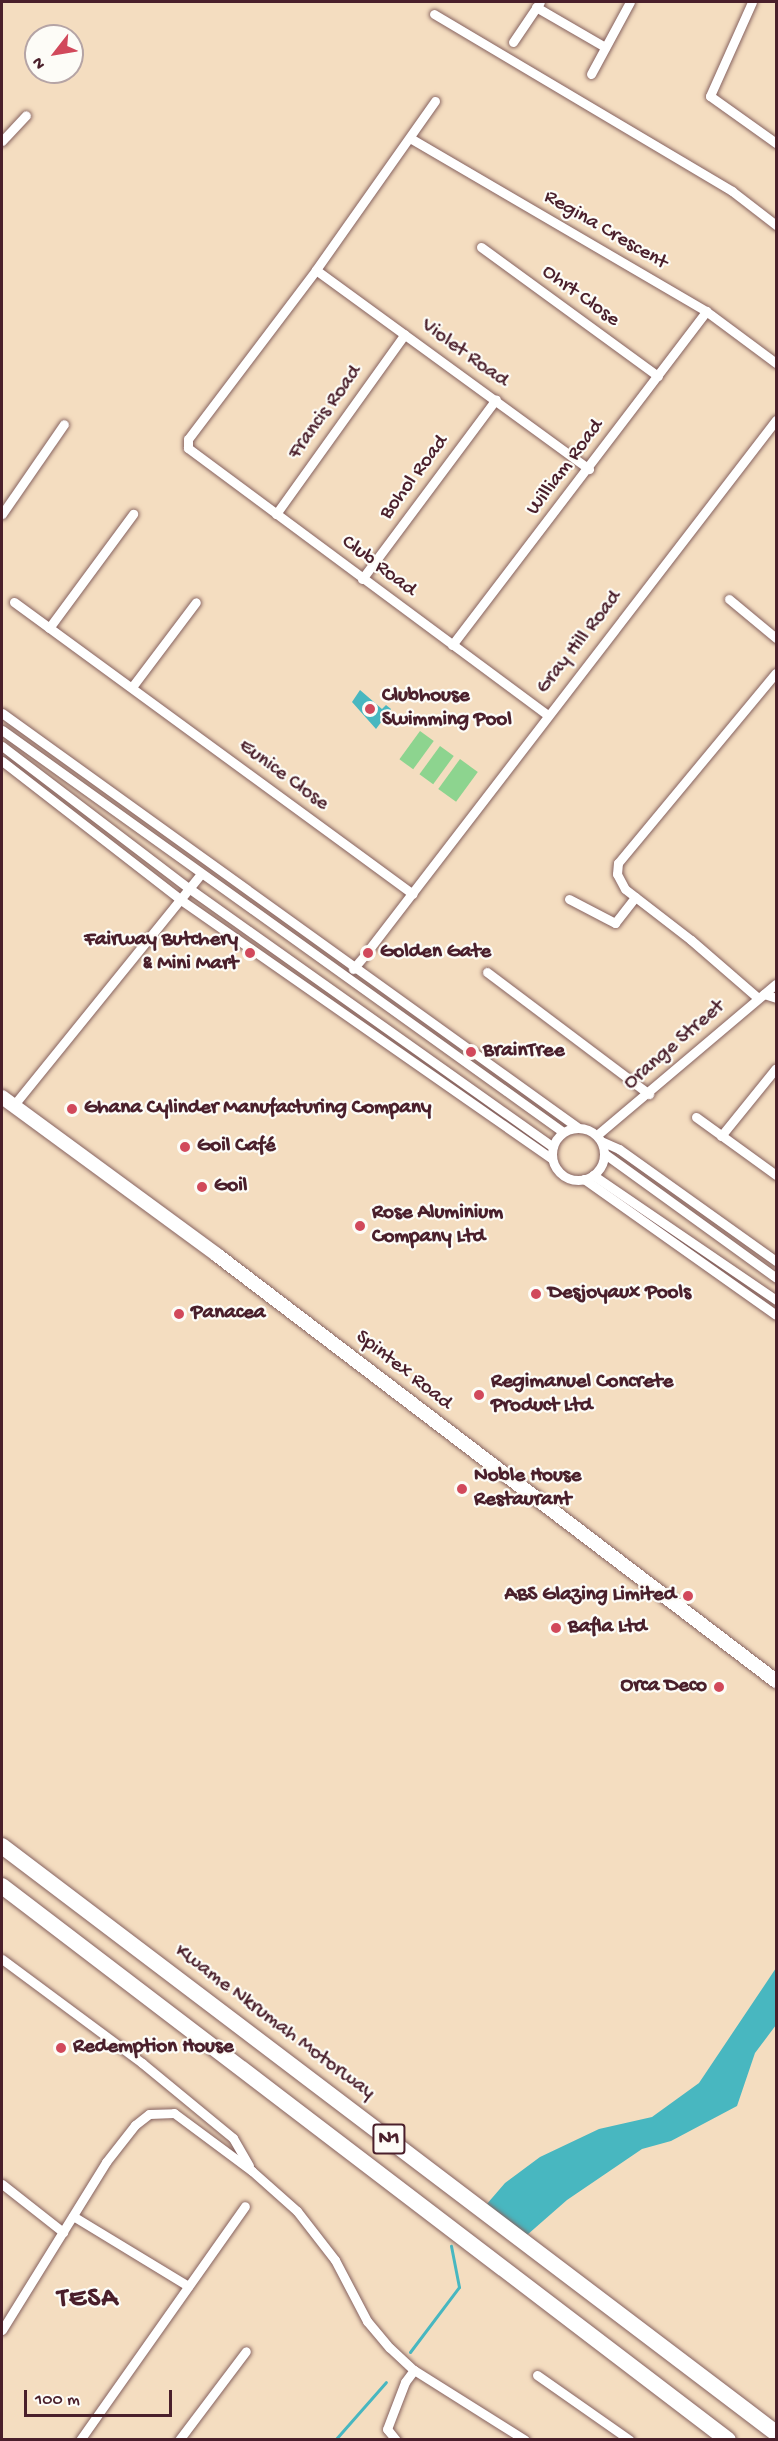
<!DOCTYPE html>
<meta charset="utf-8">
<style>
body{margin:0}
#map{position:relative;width:778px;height:2441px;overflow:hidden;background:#f4ddc0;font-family:"Gochi Hand",sans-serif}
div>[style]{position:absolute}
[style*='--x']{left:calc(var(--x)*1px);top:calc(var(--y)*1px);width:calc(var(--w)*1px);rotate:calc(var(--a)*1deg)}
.green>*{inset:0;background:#8dd48f;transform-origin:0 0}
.water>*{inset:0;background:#48b7c0}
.stream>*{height:3px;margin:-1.5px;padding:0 1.5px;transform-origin:1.5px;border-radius:1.5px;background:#48b7c0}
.roads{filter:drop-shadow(0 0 2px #86625f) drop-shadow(0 0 2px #86625f)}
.minor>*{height:9px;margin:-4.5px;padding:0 4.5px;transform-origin:4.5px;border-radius:4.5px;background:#fff}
.minor>.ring{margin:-4.5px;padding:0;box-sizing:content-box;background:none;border:9px solid #fff;border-radius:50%}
.secondary>*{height:14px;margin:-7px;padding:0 7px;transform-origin:7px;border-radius:7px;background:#fff}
.motorway>*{height:16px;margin:-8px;padding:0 8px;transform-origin:8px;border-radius:8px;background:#fff}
.dots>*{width:16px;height:16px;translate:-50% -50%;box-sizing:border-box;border:3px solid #fdfcf7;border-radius:50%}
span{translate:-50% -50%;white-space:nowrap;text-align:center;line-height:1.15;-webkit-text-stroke:4.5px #fdfcf7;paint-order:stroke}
.shield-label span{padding:2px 4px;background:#fdfcf7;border:2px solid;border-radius:4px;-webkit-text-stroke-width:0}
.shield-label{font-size:20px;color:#4a1f2b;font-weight:700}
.street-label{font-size:21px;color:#4a1f2b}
.poi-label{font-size:21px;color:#4a1f2b;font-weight:700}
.left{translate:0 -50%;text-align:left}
.right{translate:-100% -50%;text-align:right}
.district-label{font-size:27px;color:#4a1f2b;font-weight:700;letter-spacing:1.5px}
.frame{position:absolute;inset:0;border:3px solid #4a1f2b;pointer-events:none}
.north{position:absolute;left:24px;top:24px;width:60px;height:60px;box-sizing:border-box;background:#fdfcf7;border:2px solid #b5a4a5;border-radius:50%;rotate:239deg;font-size:16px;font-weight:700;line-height:24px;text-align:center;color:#4a1f2b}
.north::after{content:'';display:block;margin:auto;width:21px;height:27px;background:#d1495b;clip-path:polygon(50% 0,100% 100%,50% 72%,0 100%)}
.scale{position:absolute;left:24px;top:2390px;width:148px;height:27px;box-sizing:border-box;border:3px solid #4a1f2b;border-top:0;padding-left:8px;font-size:18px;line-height:21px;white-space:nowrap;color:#4a1f2b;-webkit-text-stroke:4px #fdfcf7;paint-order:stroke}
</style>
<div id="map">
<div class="green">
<div style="left:420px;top:731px;width:17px;height:35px;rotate:36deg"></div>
<div style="left:440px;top:746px;width:17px;height:35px;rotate:36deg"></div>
<div style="left:460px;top:759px;width:22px;height:37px;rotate:36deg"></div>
</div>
<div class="water">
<div style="clip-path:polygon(360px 690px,382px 709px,386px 705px,391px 709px,376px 729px,352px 702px)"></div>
<div style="clip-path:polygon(776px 1968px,776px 2025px,755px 2053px,737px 2106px,671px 2141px,642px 2149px,567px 2200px,527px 2235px,486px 2205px,505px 2183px,540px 2157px,599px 2129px,652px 2117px,699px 2083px)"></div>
</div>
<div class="stream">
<div style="--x:410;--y:2352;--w:81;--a:-53"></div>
<div style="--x:459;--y:2287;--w:42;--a:-101"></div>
<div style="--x:335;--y:2440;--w:77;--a:-48.7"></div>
</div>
<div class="roads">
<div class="minor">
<div style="--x:752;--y:2;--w:103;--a:114.1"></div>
<div style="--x:710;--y:96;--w:81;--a:35.5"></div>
<div style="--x:536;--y:7;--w:80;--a:30.1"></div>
<div style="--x:434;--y:14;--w:347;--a:30.7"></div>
<div style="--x:732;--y:191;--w:56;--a:37.7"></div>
<div style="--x:513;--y:42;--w:48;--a:-56"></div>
<div style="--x:591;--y:74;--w:82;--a:-61.6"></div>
<div style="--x:435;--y:101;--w:207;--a:125.2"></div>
<div style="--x:316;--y:270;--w:212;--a:127.1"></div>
<div style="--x:188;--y:439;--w:9;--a:90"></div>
<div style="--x:188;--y:448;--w:447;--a:36.6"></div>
<div style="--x:410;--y:138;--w:343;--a:30.3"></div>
<div style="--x:706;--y:311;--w:87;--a:36.6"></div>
<div style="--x:2;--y:141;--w:35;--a:-47"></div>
<div style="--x:481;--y:247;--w:219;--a:36.1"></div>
<div style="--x:316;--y:270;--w:338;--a:36.1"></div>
<div style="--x:2;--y:514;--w:109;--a:-55.4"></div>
<div style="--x:276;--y:514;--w:221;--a:-54.4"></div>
<div style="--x:362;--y:579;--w:224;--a:-53.3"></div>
<div style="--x:729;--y:599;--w:61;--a:39.7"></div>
<div style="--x:14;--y:602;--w:494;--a:36.2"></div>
<div style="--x:49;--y:628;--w:142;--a:-53.6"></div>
<div style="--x:452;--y:645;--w:420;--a:-52.7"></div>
<div style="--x:132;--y:687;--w:106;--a:-53"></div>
<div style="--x:2;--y:713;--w:709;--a:35.75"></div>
<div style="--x:2;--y:730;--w:690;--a:35.62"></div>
<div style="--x:2;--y:746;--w:236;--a:37.3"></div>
<div style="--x:190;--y:889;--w:445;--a:35.4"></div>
<div style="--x:2;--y:761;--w:227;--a:37.8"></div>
<div style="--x:181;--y:900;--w:452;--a:34.9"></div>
<div style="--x:569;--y:899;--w:52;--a:27.6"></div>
<div style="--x:615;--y:923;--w:33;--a:-52"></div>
<div style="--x:370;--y:948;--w:666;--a:-52.44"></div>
<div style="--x:353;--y:969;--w:17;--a:-50"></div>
<div style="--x:487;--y:972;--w:203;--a:37"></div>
<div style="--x:764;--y:994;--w:13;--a:18"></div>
<div style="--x:758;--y:998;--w:89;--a:-139.1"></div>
<div style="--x:691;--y:940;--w:83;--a:-142.3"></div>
<div style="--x:625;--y:889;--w:17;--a:-118"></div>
<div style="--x:617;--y:874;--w:11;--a:-85"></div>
<div style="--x:618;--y:863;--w:247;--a:-50.3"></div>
<div style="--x:13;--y:1106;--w:297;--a:-51"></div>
<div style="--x:696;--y:1117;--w:99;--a:35.9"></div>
<div class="ring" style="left:552px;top:1128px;width:43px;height:43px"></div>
<div style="--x:597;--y:1135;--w:234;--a:-40.2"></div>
<div style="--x:721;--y:1136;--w:87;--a:-51"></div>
<div style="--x:601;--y:1141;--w:20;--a:24"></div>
<div style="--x:619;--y:1149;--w:193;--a:35.5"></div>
<div style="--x:605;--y:1154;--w:211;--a:35.9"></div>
<div style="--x:593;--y:1175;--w:222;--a:34.3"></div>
<div style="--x:584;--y:1179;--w:235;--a:35.3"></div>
<div style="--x:2;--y:1959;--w:174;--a:36.6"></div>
<div style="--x:142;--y:2063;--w:118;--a:39.5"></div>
<div style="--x:233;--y:2138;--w:32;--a:60"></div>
<div style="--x:2;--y:2184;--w:78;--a:38.2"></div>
<div style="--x:73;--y:2216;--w:135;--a:31.3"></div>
<div style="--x:2;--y:2330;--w:198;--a:-58.2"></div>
<div style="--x:106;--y:2162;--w:47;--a:-51.9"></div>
<div style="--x:135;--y:2125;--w:18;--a:-38"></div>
<div style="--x:149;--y:2114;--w:25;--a:-2"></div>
<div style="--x:174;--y:2113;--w:97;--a:36.6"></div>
<div style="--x:252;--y:2171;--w:60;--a:41.6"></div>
<div style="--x:297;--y:2211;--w:62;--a:52.2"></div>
<div style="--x:335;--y:2260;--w:69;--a:62.3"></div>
<div style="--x:367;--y:2321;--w:35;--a:50"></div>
<div style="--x:390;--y:2348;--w:33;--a:43"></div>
<div style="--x:414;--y:2370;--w:131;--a:32.2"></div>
<div style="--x:537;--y:2375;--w:113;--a:35"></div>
<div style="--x:80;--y:2440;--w:286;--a:-54.8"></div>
<div style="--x:179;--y:2440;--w:111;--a:-53"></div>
<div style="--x:396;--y:2440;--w:14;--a:-129"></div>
<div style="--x:387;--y:2429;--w:50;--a:-69"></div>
<div style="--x:405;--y:2382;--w:15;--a:-53"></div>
</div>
<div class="secondary">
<div style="--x:2;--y:1097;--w:267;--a:36.3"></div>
<div style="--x:217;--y:1255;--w:703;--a:37.31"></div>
</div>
<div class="motorway">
<div style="--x:2;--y:1846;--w:971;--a:37.18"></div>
<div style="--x:2;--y:1886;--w:913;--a:37.35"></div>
</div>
</div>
<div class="dots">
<div style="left:370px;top:709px;background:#d1495b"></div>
<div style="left:250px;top:953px;background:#d1495b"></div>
<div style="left:368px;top:953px;background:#d1495b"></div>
<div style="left:471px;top:1052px;background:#d1495b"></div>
<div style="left:72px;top:1109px;background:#d1495b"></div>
<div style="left:185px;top:1147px;background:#d1495b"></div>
<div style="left:202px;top:1187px;background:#d1495b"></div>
<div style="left:360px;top:1226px;background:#d1495b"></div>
<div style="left:536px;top:1294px;background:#d1495b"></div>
<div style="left:179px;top:1314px;background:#d1495b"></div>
<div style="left:479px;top:1395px;background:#d1495b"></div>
<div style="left:462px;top:1489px;background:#d1495b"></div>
<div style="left:688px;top:1596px;background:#d1495b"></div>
<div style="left:556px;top:1628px;background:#d1495b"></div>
<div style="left:719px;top:1687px;background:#d1495b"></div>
<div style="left:61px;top:2048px;background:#d1495b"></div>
</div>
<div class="shield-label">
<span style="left:389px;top:2139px">N1</span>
</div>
<div class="street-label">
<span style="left:605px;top:231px;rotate:30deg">Regina Crescent</span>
<span style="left:580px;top:297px;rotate:36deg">Ohrt Close</span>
<span style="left:464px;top:354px;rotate:36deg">Violet Road</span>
<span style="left:326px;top:413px;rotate:-54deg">Francis Road</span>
<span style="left:566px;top:468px;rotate:-53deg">William Road</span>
<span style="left:415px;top:478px;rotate:-53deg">Bohol Road</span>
<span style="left:378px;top:567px;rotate:37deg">Club Road</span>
<span style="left:580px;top:643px;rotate:-52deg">Gray Hill Road</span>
<span style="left:283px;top:776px;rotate:36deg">Eunice Close</span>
<span style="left:675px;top:1046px;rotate:-41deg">Orange Street</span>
<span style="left:403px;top:1371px;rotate:38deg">Spintex Road</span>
<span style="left:274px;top:2023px;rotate:37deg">Kwame Nkrumah Motorway</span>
</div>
<div class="poi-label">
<span class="left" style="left:382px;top:709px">Clubhouse<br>Swimming Pool</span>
<span class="right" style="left:238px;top:953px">Fairway Butchery<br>&amp; Mini Mart</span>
<span class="left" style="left:380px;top:953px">Golden Gate</span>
<span class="left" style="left:483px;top:1052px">BrainTree</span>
<span class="left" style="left:84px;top:1109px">Ghana Cylinder Manufacturing Company</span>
<span class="left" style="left:197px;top:1147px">Goil Café</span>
<span class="left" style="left:214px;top:1187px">Goil</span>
<span class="left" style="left:372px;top:1226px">Rose Aluminium<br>Company Ltd</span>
<span class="left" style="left:548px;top:1294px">Desjoyaux Pools</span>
<span class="left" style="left:191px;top:1314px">Panacea</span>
<span class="left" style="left:491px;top:1395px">Regimanuel Concrete<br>Product Ltd</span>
<span class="left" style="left:474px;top:1489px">Noble House<br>Restaurant</span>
<span class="right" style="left:676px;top:1596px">ABS Glazing Limited</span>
<span class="left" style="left:568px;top:1628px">Bafla Ltd</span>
<span class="right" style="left:707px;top:1687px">Orca Deco</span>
<span class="left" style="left:73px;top:2048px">Redemption House</span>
</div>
<div class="district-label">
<span style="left:88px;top:2301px">TESA</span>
</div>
<div class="frame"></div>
<div class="north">N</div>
<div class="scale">100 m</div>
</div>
